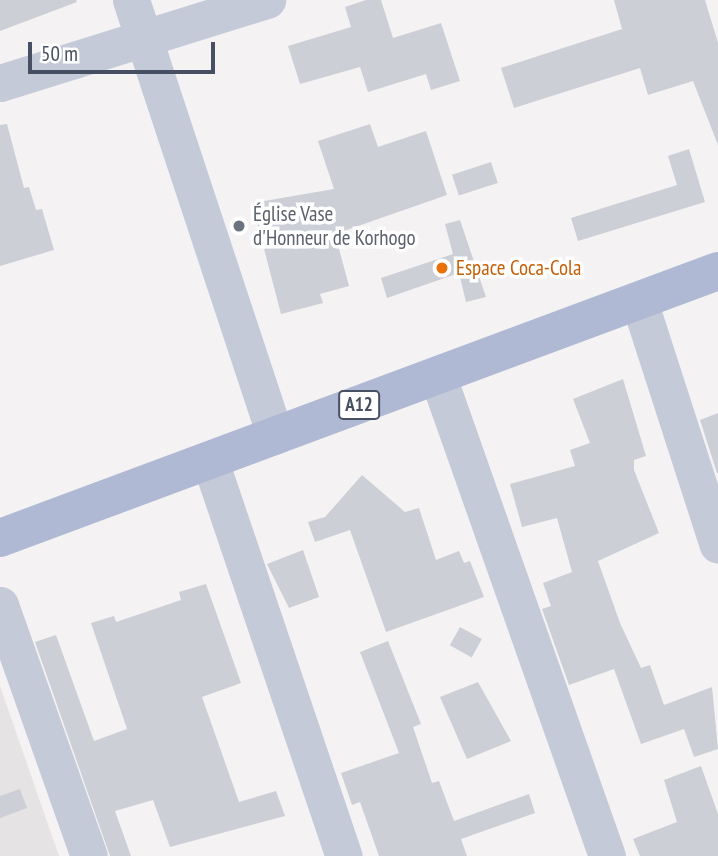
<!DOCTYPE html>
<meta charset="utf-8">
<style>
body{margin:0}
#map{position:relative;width:718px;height:856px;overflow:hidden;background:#f4f2f2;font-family:"PT Sans Narrow",sans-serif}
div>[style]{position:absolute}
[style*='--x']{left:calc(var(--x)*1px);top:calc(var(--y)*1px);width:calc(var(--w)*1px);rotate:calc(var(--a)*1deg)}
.education>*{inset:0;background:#e5e3e3}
.building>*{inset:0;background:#cdcfd7;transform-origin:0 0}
.minor>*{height:37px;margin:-18.5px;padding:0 18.5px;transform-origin:18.5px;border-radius:18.5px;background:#c4cad8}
.major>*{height:38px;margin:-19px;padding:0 19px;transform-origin:19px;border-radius:19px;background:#afb9d3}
.dots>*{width:19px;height:19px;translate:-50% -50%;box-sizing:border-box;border:4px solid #fff;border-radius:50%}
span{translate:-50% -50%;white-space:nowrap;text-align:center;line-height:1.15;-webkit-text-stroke:7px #fff;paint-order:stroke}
.shield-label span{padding:2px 5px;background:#fff;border:2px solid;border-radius:5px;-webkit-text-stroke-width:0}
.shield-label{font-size:19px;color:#474f62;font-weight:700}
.worship-label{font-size:21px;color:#5b616d}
.left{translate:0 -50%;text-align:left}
.food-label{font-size:21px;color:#c56008}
.scale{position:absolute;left:28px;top:42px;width:187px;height:32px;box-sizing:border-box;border:4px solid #474f62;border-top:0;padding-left:9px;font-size:21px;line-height:24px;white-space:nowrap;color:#474f62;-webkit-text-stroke:5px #fff;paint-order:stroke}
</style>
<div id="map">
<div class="education">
<div style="clip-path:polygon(0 686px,59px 856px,0 856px)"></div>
</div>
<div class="building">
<div style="clip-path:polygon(0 0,76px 0,77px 2px,0 31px)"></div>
<div style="clip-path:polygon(366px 0,381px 0,393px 38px,441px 23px,460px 81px,431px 90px,426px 74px,368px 92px,360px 67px,300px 84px,288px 46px,351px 27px,345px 7px)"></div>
<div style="clip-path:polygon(614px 0,705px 0,718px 43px,718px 145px,693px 81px,648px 95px,640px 68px,514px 108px,501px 68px,622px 29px)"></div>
<div style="clip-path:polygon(7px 124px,24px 188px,29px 187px,36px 210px,42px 209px,54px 250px,0 266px,0 125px)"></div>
<div style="clip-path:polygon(370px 124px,378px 147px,426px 131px,447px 195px,335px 234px,349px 286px,320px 294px,323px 303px,281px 314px,252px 203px,334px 189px,318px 141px)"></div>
<div style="clip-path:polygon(689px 149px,705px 202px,578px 241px,571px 218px,677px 185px,668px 156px)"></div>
<div style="left:491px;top:162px;width:22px;height:41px;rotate:72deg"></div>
<div style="clip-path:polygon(460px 220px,486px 297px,466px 302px,459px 273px,387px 298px,381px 278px,453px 254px,445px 224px)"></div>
<div style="clip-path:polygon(623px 379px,646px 456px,634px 460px,634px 470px,659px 533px,598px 561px,620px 623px,641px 668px,650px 665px,664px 705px,712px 687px,718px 749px,694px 757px,684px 729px,641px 744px,614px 669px,569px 685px,542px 609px,551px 606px,543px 583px,572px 572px,557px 518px,522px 527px,510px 484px,575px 466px,570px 450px,590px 443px,573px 399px)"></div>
<div style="clip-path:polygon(718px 413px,718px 473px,717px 473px,700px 420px)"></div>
<div style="clip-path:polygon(362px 475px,405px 512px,419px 508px,436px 560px,459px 551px,464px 563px,470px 561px,484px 597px,386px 632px,350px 530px,315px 542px,308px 522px,325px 517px)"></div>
<div style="clip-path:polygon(303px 550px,319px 597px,289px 608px,267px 564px)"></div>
<div style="clip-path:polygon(206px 584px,241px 683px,202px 697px,239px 802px,276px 791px,285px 816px,170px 847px,153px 800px,115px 811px,131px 856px,110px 856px,35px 642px,56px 635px,94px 741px,127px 729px,91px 623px,114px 616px,116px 622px,181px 600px,179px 592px)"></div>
<div style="left:460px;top:627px;width:25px;height:21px;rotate:29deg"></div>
<div style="clip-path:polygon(388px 641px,421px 724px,413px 727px,432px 783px,439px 781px,454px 821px,529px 794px,535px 813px,461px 839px,467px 856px,379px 856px,360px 802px,352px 805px,341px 773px,399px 753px,360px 652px)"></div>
<div style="clip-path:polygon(478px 682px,511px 741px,467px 759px,440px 697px)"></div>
<div style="clip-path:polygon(701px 766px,718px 814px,718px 856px,640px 856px,633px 839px,677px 822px,664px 780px)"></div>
<div style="clip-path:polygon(20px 789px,27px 808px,0 818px,0 796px)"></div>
</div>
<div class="minor">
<div style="--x:131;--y:0;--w:459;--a:71.7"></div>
<div style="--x:0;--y:83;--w:280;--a:-17.3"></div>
<div style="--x:639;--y:301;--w:256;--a:72.1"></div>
<div style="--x:438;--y:377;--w:508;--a:70.57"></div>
<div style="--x:211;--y:464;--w:414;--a:71.3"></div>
<div style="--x:0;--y:605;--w:266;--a:70.5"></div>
</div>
<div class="major">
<div style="--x:0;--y:538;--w:766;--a:-20.4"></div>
</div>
<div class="dots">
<div style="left:239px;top:226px;background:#6b7280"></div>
<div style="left:442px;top:268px;background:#e8710a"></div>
</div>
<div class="shield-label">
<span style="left:359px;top:405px">A12</span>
</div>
<div class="worship-label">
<span class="left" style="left:253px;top:226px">Église Vase<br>d'Honneur de Korhogo</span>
</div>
<div class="food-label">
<span class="left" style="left:456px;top:268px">Espace Coca-Cola</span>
</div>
<div class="scale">50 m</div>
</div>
